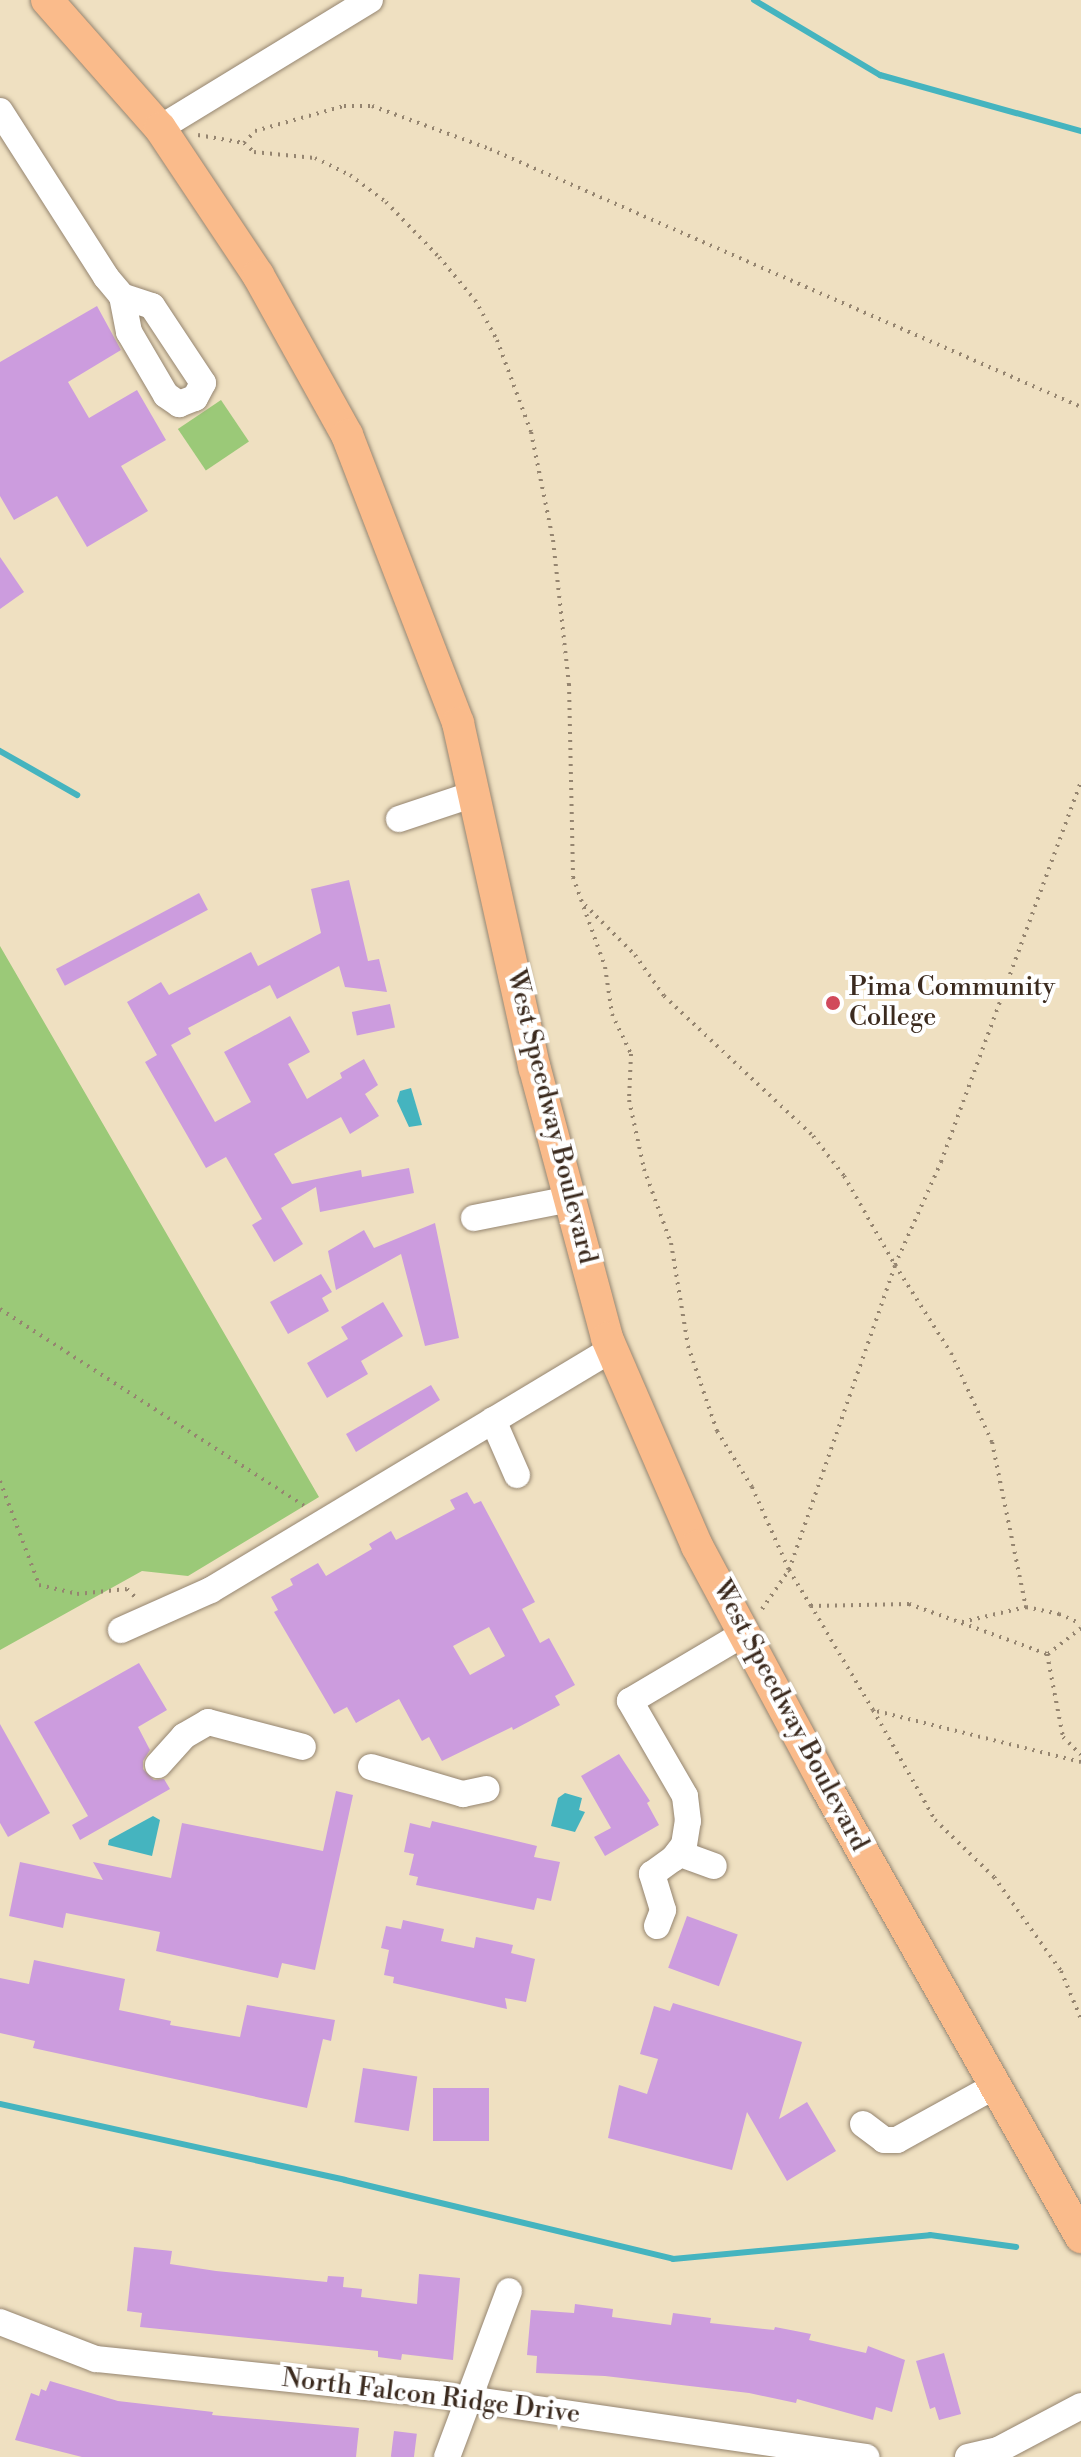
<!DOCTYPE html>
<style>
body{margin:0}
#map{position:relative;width:1081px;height:2457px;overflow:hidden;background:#efe0c1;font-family:"Libre Bodoni",serif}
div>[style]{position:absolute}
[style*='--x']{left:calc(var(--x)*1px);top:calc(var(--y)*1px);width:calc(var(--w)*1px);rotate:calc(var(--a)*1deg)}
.green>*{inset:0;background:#9bc978;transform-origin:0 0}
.water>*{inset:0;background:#45b4bf}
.stream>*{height:6px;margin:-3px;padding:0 3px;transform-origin:3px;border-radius:3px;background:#45b4bf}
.building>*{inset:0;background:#cc9cde;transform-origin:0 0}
.path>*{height:4px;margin-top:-2px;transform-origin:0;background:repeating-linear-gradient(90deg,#958570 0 2px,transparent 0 8px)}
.roads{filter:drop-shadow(0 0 2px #958570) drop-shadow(0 0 2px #958570)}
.minor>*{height:26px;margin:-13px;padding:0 13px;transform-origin:13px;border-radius:13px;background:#fff}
.major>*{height:32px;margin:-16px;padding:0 16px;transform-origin:16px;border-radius:16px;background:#fabb8b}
.dots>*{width:22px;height:22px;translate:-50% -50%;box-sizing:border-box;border:4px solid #fff;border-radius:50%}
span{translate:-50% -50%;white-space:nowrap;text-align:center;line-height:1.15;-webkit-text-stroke:8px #fff;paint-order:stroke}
.poi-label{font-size:26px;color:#3b2a1e}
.left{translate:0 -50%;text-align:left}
.street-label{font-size:26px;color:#3b2a1e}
</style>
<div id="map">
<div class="green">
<div style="left:221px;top:400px;width:50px;height:52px;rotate:56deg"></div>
<div style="clip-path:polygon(0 946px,319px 1497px,188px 1576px,142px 1571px,0 1650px)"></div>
</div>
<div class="water">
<div style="clip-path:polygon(411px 1088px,422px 1125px,409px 1127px,397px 1101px,400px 1091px)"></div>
<div style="clip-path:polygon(565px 1793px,582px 1798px,579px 1810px,585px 1812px,575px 1832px,551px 1826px,558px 1798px)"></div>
<div style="clip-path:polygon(153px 1816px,160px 1820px,152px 1856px,108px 1845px,109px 1840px)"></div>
</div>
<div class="stream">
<div style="--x:754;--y:0;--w:147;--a:30.8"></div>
<div style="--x:880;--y:75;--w:209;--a:15.6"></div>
<div style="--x:0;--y:751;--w:89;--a:29.7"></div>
<div style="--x:0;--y:2104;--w:353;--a:12.4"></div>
<div style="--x:345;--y:2180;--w:337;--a:13.5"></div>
<div style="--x:673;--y:2259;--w:258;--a:-5.3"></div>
<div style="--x:930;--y:2235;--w:87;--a:7.9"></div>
</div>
<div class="building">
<div style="clip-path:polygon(97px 306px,121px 350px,68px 382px,89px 418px,137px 390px,166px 440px,121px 466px,148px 511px,87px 547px,57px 496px,14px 520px,0 496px,0 362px)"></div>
<div style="clip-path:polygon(0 557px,24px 592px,0 609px)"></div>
<div style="clip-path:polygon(349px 880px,368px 961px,379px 959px,387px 992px,345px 987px,339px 966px,277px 999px,270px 985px,188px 1028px,191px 1034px,171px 1045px,215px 1122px,251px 1102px,224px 1052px,290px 1016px,310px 1052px,288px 1064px,307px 1099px,342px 1078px,340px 1073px,364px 1059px,378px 1085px,365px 1094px,379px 1116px,350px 1134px,341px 1117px,274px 1154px,292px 1184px,361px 1170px,362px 1177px,409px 1168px,414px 1193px,320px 1212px,316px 1187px,281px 1208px,303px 1244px,274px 1262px,252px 1225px,262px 1219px,226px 1157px,206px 1168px,145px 1062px,157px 1055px,127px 1002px,161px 982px,169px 995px,251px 952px,258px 966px,321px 933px,311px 889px)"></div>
<div style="left:199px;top:893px;width:19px;height:162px;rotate:62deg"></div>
<div style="left:390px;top:1004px;width:24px;height:39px;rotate:78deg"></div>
<div style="clip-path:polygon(435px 1223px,459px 1338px,425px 1346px,401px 1254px,336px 1290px,328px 1251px,364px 1230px,374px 1248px)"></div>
<div style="clip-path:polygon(321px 1274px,332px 1292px,322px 1298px,329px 1311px,288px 1334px,270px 1302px)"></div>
<div style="clip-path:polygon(383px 1302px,403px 1336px,361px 1361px,368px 1374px,327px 1398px,307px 1363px,348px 1339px,341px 1327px)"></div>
<div style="clip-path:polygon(431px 1385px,440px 1400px,356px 1452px,346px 1434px)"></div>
<div style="clip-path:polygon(evenodd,467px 1492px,474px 1504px,481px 1501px,535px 1602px,522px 1609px,540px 1643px,549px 1638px,575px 1685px,555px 1696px,560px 1705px,513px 1730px,512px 1727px,442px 1761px,429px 1737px,422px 1741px,399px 1699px,356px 1723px,347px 1707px,334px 1714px,274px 1612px,278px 1610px,271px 1597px,293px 1585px,290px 1579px,318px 1563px,326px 1576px,372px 1549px,369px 1544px,391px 1531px,396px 1540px,455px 1509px,450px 1500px,467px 1492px,489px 1627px,505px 1656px,470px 1675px,453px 1646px,489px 1627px)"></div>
<div style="clip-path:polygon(139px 1663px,167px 1710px,138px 1727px,150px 1750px,143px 1761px,143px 1769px,154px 1780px,164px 1779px,170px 1789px,80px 1840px,72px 1825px,88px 1816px,34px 1722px)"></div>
<div style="clip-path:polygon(0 1724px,50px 1813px,8px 1837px,0 1823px)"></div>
<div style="clip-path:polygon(619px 1754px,650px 1801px,647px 1803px,659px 1825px,605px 1856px,594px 1837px,611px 1828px,581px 1776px)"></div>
<div style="clip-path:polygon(336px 1791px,353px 1795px,315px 1970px,282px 1963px,278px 1978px,156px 1951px,160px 1932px,66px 1913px,63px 1928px,9px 1916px,20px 1862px,103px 1880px,93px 1862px,171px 1878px,182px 1823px,323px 1851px)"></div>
<div style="clip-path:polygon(432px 1821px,537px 1846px,534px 1857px,560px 1862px,551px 1901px,537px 1898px,534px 1910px,416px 1885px,418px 1877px,409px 1875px,414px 1854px,404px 1852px,410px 1823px,430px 1828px)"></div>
<div style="left:687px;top:1916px;width:54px;height:55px;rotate:20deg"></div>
<div style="clip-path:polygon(403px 1920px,444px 1929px,441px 1941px,474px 1948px,476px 1937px,513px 1945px,511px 1953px,535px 1959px,526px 2002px,505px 1998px,507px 2009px,393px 1983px,394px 1977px,384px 1975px,389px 1950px,381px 1948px,386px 1926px,401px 1929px)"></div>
<div style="clip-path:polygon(34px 1960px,125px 1979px,119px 2010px,171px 2021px,170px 2025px,240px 2037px,247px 2005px,335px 2020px,331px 2041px,323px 2039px,307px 2108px,33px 2048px,35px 2041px,0 2033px,0 1978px,29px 1984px)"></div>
<div style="clip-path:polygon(673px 2003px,802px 2042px,779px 2119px,807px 2102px,836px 2151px,787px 2181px,747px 2112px,732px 2170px,608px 2138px,619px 2085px,647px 2094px,658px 2059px,640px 2054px,654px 2006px,670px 2011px)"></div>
<div style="left:363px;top:2068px;width:55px;height:55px;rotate:9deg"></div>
<div style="left:433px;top:2088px;width:56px;height:53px"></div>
<div style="clip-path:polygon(134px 2247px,172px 2251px,170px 2264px,216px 2271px,327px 2282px,328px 2276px,344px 2277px,343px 2287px,362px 2289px,361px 2297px,417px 2304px,419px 2274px,460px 2278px,453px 2360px,402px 2354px,401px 2360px,378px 2357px,378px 2351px,140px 2327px,142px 2313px,127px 2311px)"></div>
<div style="clip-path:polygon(575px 2304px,613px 2309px,612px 2317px,671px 2325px,673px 2313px,711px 2318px,710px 2323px,774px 2330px,775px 2327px,811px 2334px,809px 2340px,866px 2353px,868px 2346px,905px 2360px,892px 2412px,876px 2407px,873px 2420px,797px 2399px,796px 2403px,749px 2393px,605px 2376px,536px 2373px,537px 2356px,527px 2355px,531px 2310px,574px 2313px)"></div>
<div style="clip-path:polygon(944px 2353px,961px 2414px,939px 2420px,935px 2407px,930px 2409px,916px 2361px)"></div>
<div style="clip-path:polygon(50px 2381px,118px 2401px,213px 2412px,212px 2415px,359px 2428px,356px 2457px,82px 2457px,15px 2440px,31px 2393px,39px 2396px,41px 2389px,46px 2391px)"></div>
<div style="left:394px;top:2431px;width:23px;height:26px;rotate:7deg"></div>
</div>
<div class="path">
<div style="--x:198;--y:135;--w:47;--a:9.9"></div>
<div style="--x:244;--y:143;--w:13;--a:42"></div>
<div style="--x:254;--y:152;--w:61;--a:5.6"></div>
<div style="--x:315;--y:158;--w:39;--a:26"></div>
<div style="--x:350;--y:175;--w:45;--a:36.9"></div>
<div style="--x:386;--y:202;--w:76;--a:46.1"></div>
<div style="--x:439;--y:257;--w:56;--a:50.1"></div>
<div style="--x:475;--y:300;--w:46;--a:61.2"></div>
<div style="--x:497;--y:340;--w:98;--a:69.7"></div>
<div style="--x:531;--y:432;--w:110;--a:78.5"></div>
<div style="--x:553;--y:540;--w:145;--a:83.7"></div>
<div style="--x:569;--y:684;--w:193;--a:88.8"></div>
<div style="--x:573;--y:877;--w:96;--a:70.4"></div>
<div style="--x:605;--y:967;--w:48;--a:81.5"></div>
<div style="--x:612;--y:1014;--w:44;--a:64.6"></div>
<div style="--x:631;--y:1054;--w:46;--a:92.5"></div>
<div style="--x:629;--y:1100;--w:71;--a:77.7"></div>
<div style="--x:644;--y:1169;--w:79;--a:70"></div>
<div style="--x:671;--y:1243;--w:104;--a:80.6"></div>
<div style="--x:688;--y:1346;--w:90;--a:71.2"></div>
<div style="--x:717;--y:1431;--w:66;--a:58"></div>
<div style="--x:752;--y:1487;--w:91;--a:66"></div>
<div style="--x:789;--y:1570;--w:42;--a:58.6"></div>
<div style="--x:244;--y:143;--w:16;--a:-47"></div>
<div style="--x:255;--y:131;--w:92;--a:-15.7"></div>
<div style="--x:344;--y:106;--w:28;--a:0"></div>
<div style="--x:372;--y:106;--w:126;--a:20"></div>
<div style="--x:490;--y:149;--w:645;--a:23.58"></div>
<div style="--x:585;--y:905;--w:71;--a:45"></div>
<div style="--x:635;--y:955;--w:50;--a:54.7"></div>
<div style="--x:664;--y:996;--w:204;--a:43.2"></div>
<div style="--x:813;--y:1136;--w:51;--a:52.2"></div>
<div style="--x:844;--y:1176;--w:103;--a:60.2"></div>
<div style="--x:895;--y:1265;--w:104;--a:57.5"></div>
<div style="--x:951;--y:1353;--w:98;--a:65.3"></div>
<div style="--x:992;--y:1442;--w:168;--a:78.4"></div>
<div style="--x:0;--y:1309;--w:362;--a:32.9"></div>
<div style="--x:0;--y:1481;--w:111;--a:69.4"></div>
<div style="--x:39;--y:1585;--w:39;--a:13"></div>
<div style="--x:77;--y:1594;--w:50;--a:-5.7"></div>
<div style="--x:127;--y:1589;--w:13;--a:45"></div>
<div style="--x:762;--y:1609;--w:47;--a:-55.3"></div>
<div style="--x:789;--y:1570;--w:323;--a:-70.8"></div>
<div style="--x:895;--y:1265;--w:113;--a:-65.9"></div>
<div style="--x:941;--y:1162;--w:406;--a:-69.8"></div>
<div style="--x:962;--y:1622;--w:66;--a:-13.2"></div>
<div style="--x:1026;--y:1607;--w:34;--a:12"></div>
<div style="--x:1059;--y:1614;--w:24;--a:24"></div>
<div style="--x:1048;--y:1654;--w:42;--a:-38.2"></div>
<div style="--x:873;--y:1710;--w:121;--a:-120.8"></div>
<div style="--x:811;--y:1606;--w:98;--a:-1.2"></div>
<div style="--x:909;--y:1604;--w:147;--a:19.9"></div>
<div style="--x:1047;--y:1654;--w:85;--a:79.1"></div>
<div style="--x:1063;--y:1737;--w:25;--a:45"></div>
<div style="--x:1081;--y:1762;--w:214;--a:-166"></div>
<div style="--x:873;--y:1710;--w:126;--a:60.6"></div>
<div style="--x:935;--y:1820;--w:82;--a:44"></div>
<div style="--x:994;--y:1877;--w:115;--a:54.5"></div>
<div style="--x:1061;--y:1971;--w:52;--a:67.4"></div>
</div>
<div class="roads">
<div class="minor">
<div style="--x:0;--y:111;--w:197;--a:57.4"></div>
<div style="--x:106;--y:277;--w:25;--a:50"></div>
<div style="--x:122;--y:296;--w:37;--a:79"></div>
<div style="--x:129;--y:332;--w:73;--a:59.6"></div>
<div style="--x:166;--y:395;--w:16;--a:35"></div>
<div style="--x:179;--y:404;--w:17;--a:-21"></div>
<div style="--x:195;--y:398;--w:17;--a:-62"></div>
<div style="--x:203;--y:383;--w:92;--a:-123.5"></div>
<div style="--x:152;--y:306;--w:32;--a:-162"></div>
<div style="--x:160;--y:128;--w:246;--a:-31.4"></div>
<div style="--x:399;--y:819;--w:79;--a:-18.4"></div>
<div style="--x:474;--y:1218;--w:98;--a:-11.2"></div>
<div style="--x:493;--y:1420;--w:60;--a:66.4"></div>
<div style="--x:121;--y:1630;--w:98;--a:-24"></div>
<div style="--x:211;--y:1590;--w:468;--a:-31"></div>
<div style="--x:158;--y:1765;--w:39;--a:-48"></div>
<div style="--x:184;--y:1736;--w:28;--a:-30"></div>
<div style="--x:208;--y:1722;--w:98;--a:14.7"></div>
<div style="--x:371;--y:1767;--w:96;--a:16.4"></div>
<div style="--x:463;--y:1794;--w:24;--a:-12"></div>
<div style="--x:678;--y:1853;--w:38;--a:20"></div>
<div style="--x:657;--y:1926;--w:17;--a:-69"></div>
<div style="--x:663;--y:1910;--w:38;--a:-107"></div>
<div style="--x:652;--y:1874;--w:26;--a:-36"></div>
<div style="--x:673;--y:1859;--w:18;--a:-52"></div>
<div style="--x:684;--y:1845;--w:24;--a:-81"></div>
<div style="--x:688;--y:1821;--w:25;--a:-97"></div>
<div style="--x:685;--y:1796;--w:110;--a:-120.1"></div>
<div style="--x:630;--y:1701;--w:134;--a:-30.6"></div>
<div style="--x:863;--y:2124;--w:26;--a:37"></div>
<div style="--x:884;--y:2140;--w:13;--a:0"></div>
<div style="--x:897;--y:2140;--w:112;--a:-28.9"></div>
<div style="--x:0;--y:2322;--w:103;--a:21.1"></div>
<div style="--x:96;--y:2359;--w:340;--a:5.9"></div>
<div style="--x:434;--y:2394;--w:437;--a:8.3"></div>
<div style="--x:447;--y:2457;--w:177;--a:-69.5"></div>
<div style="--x:968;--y:2457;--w:31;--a:-13"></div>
<div style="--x:998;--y:2450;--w:94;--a:-27.9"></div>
</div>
<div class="major">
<div style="--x:47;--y:0;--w:171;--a:48.6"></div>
<div style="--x:160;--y:128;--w:177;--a:56.3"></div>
<div style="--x:258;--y:275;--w:183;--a:60.9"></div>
<div style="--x:347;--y:435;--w:309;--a:68.9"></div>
<div style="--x:458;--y:723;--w:354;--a:77.5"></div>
<div style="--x:535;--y:1069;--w:278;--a:75"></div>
<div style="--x:607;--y:1338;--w:227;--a:66.6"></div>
<div style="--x:697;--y:1546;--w:269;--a:61.8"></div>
<div style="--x:824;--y:1783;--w:522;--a:60.49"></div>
</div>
</div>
<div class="dots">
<div style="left:833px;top:1003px;background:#d1495b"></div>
</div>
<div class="poi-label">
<span class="left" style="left:849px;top:1003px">Pima Community<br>College</span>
</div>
<div class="street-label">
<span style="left:551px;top:1117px;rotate:76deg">West Speedway Boulevard</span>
<span style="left:790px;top:1716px;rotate:62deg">West Speedway Boulevard</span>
<span style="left:431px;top:2397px;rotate:7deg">North Falcon Ridge Drive</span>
</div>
</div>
